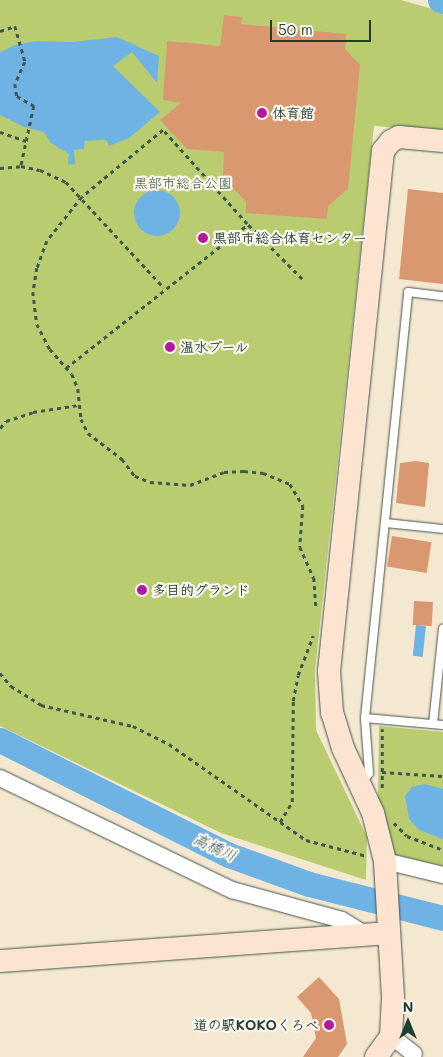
<!DOCTYPE html>
<meta charset="utf-8">
<style>
body{margin:0}
#map{position:relative;width:443px;height:1057px;overflow:hidden;background:#f5e8d1;font-family:Mali,"Klee One",sans-serif}
div>[style]{position:absolute}
[style*='--x']{left:calc(var(--x)*1px);top:calc(var(--y)*1px);width:calc(var(--w)*1px);rotate:calc(var(--a)*1deg)}
.green>*{inset:0;background:#b9cd70}
.water>*{inset:0;background:#6fb3e5;transform-origin:0 0}
.round{border-radius:50%}
.river>*{height:25px;margin:-12.5px;padding:0 12.5px;transform-origin:12.5px;border-radius:12.5px;background:#6fb3e5}
.building>*{inset:0;background:#da9870;transform-origin:0 0}
.path>*{height:2.5px;margin-top:-1.25px;transform-origin:0;background:repeating-linear-gradient(90deg,#3f574c 0 4px,transparent 0 8px)}
.roads{filter:drop-shadow(0 0 1px #3f574c) drop-shadow(0 0 1px #3f574c)}
.lane>*{height:8px;margin:-4px;padding:0 4px;transform-origin:4px;border-radius:4px;background:#fff}
.street>*{height:16px;margin:-8px;padding:0 8px;transform-origin:8px;border-radius:8px;background:#fff}
.secondary>*{height:22px;margin:-11px;padding:0 11px;transform-origin:11px;border-radius:11px;background:#fde4d1}
.dots>*{width:14px;height:14px;translate:-50% -50%;box-sizing:border-box;border:2px solid #fbf7ec;border-radius:50%}
span{translate:-50% -50%;white-space:nowrap;text-align:center;line-height:1.15;-webkit-text-stroke:4.5px #fbf7ec;paint-order:stroke}
.poi-label{font-size:14px;color:#1f3d34;font-weight:700}
.left{translate:0 -50%;text-align:left}
.right{translate:-100% -50%;text-align:right}
.park-label{font-size:14px;color:#3e5a40}
.water-label{font-size:15px;color:#335a60;font-style:italic}
.north{position:absolute;left:383px;top:997px;width:50px;height:50px;-webkit-text-stroke:4px #fbf7ec;paint-order:stroke;rotate:0deg;font-size:14px;font-weight:700;line-height:20px;text-align:center;color:#1f3d34}
.north::after{content:'';display:block;margin:auto;width:18px;height:22px;background:#1f3d34;clip-path:polygon(50% 0,100% 100%,50% 72%,0 100%)}
.scale{position:absolute;left:270px;top:20px;width:101px;height:22px;box-sizing:border-box;border:2px solid #1f3d34;border-top:0;padding-left:6px;font-size:15px;line-height:18px;white-space:nowrap;color:#1f3d34;-webkit-text-stroke:4px #fbf7ec;paint-order:stroke}
</style>
<div id="map">
<div class="green">
<div style="clip-path:polygon(0 0,401px 0,443px 12px,443px 131px,374px 126px,315px 670px,316px 730px,367px 837px,366px 880px,221px 833px,0 726px)"></div>
<div style="clip-path:polygon(379px 726px,443px 732px,443px 866px,392px 854px,378px 798px)"></div>
</div>
<div class="water">
<div style="clip-path:polygon(117px 37px,159px 56px,157px 83px,132px 52px,113px 66px,160px 112px,129px 138px,109px 146px,106px 140px,85px 141px,84px 149px,74px 150px,75px 165px,68px 164px,69px 154px,51px 143px,44px 132px,24px 127px,0 115px,0 52px,15px 45px,35px 41px,72px 42px)"></div>
<div class="round" style="left:134px;top:190px;width:46px;height:46px"></div>
<div style="left:416px;top:625px;width:10px;height:31px;rotate:6deg"></div>
<div style="clip-path:polygon(424px 784px,443px 789px,443px 839px,419px 830px,409px 819px,405px 796px,412px 787px)"></div>
</div>
<div class="river">
<div style="--x:440;--y:0;--w:3;--a:18"></div>
<div style="--x:0;--y:740;--w:256;--a:26.7"></div>
<div style="--x:229;--y:855;--w:85;--a:19.9"></div>
<div style="--x:309;--y:884;--w:138;--a:14.2"></div>
</div>
<div class="building">
<div style="clip-path:polygon(224px 15px,242px 17px,241px 24px,346px 34px,345px 49px,360px 65px,348px 189px,328px 206px,327px 219px,246px 213px,246px 202px,223px 177px,224px 152px,187px 149px,160px 120px,181px 103px,163px 100px,167px 41px,220px 46px)"></div>
<div style="clip-path:polygon(408px 189px,443px 193px,443px 284px,399px 279px)"></div>
<div style="clip-path:polygon(416px 461px,429px 463px,425px 507px,396px 503px,400px 463px)"></div>
<div style="left:392px;top:536px;width:40px;height:31px;rotate:9deg"></div>
<div style="left:414px;top:601px;width:19px;height:24px;rotate:3deg"></div>
<div style="clip-path:polygon(319px 977px,339px 999px,347px 1044px,338px 1057px,303px 1057px,316px 1038px,311px 1013px,297px 997px)"></div>
</div>
<div class="path">
<div style="--x:0;--y:31;--w:16;--a:-18"></div>
<div style="--x:15;--y:26;--w:37;--a:74"></div>
<div style="--x:25;--y:62;--w:24;--a:114"></div>
<div style="--x:15;--y:84;--w:12;--a:81"></div>
<div style="--x:17;--y:96;--w:20;--a:30"></div>
<div style="--x:34;--y:106;--w:61;--a:102.2"></div>
<div style="--x:0;--y:132;--w:28;--a:19"></div>
<div style="--x:0;--y:168;--w:21;--a:-5"></div>
<div style="--x:21;--y:166;--w:19;--a:12"></div>
<div style="--x:40;--y:170;--w:29;--a:25"></div>
<div style="--x:66;--y:182;--w:144;--a:47.2"></div>
<div style="--x:302;--y:279;--w:78;--a:-135"></div>
<div style="--x:247;--y:224;--w:126;--a:-131.8"></div>
<div style="--x:163;--y:130;--w:105;--a:140.4"></div>
<div style="--x:82;--y:197;--w:56;--a:128.5"></div>
<div style="--x:47;--y:241;--w:29;--a:110"></div>
<div style="--x:37;--y:268;--w:24;--a:99"></div>
<div style="--x:33;--y:292;--w:32;--a:83"></div>
<div style="--x:37;--y:324;--w:28;--a:63"></div>
<div style="--x:50;--y:349;--w:33;--a:49"></div>
<div style="--x:72;--y:374;--w:16;--a:68"></div>
<div style="--x:78;--y:389;--w:30;--a:84"></div>
<div style="--x:81;--y:419;--w:16;--a:63"></div>
<div style="--x:88;--y:433;--w:43;--a:37.4"></div>
<div style="--x:122;--y:459;--w:21;--a:53"></div>
<div style="--x:135;--y:476;--w:16;--a:22"></div>
<div style="--x:150;--y:482;--w:40;--a:4.3"></div>
<div style="--x:190;--y:485;--w:36;--a:-21"></div>
<div style="--x:224;--y:472;--w:20;--a:-3"></div>
<div style="--x:244;--y:471;--w:19;--a:6"></div>
<div style="--x:263;--y:473;--w:29;--a:22"></div>
<div style="--x:290;--y:484;--w:26;--a:59"></div>
<div style="--x:303;--y:506;--w:41;--a:94.2"></div>
<div style="--x:300;--y:547;--w:34;--a:66"></div>
<div style="--x:314;--y:578;--w:28;--a:86"></div>
<div style="--x:66;--y:368;--w:231;--a:-38.3"></div>
<div style="--x:0;--y:428;--w:9;--a:-49"></div>
<div style="--x:6;--y:421;--w:28;--a:-18"></div>
<div style="--x:33;--y:412;--w:47;--a:-8.7"></div>
<div style="--x:0;--y:673;--w:17;--a:50"></div>
<div style="--x:11;--y:686;--w:36;--a:32"></div>
<div style="--x:41;--y:705;--w:94;--a:12.9"></div>
<div style="--x:133;--y:726;--w:40;--a:26.6"></div>
<div style="--x:169;--y:744;--w:167;--a:35"></div>
<div style="--x:306;--y:840;--w:63;--a:14.7"></div>
<div style="--x:382;--y:772;--w:61;--a:3.8"></div>
<div style="--x:382;--y:788;--w:59;--a:-90"></div>
<div style="--x:280;--y:822;--w:23;--a:-59"></div>
<div style="--x:292;--y:802;--w:101;--a:-89.4"></div>
<div style="--x:293;--y:701;--w:26;--a:-79"></div>
<div style="--x:298;--y:675;--w:42;--a:-69"></div>
<div style="--x:394;--y:823;--w:18;--a:45"></div>
<div style="--x:407;--y:836;--w:39;--a:21"></div>
</div>
<div class="roads">
<div class="lane">
<div style="--x:385;--y:523;--w:58;--a:5.9"></div>
<div style="--x:365;--y:718;--w:78;--a:5.1"></div>
<div style="--x:433;--y:724;--w:96;--a:-84"></div>
<div style="--x:363;--y:781;--w:10;--a:-53"></div>
<div style="--x:369;--y:773;--w:55;--a:-94.2"></div>
<div style="--x:365;--y:718;--w:428;--a:-84.2"></div>
<div style="--x:408;--y:292;--w:35;--a:7"></div>
</div>
<div class="street">
<div style="--x:0;--y:778;--w:258;--a:25.8"></div>
<div style="--x:232;--y:890;--w:114;--a:15.3"></div>
<div style="--x:342;--y:920;--w:28;--a:32"></div>
<div style="--x:385;--y:861;--w:60;--a:13.6"></div>
<div style="--x:391;--y:1036;--w:29;--a:38"></div>
</div>
<div class="secondary">
<div style="--x:0;--y:961;--w:390;--a:-4.1"></div>
<div style="--x:376;--y:1057;--w:26;--a:-54"></div>
<div style="--x:391;--y:1036;--w:39;--a:-87"></div>
<div style="--x:393;--y:997;--w:136;--a:-93.4"></div>
<div style="--x:385;--y:861;--w:49;--a:-104"></div>
<div style="--x:373;--y:813;--w:72;--a:-114.8"></div>
<div style="--x:343;--y:748;--w:37;--a:-107"></div>
<div style="--x:332;--y:713;--w:42;--a:-94.1"></div>
<div style="--x:329;--y:671;--w:523;--a:-84.07"></div>
<div style="--x:383;--y:151;--w:13;--a:-51"></div>
<div style="--x:391;--y:141;--w:9;--a:-27"></div>
<div style="--x:399;--y:137;--w:44;--a:5.2"></div>
</div>
</div>
<div class="dots">
<div style="left:262px;top:113px;background:#b5179e"></div>
<div style="left:203px;top:238px;background:#b5179e"></div>
<div style="left:170px;top:347px;background:#b5179e"></div>
<div style="left:142px;top:590px;background:#b5179e"></div>
<div style="left:329px;top:1025px;background:#b5179e"></div>
</div>
<div class="poi-label">
<span class="left" style="left:272px;top:113px">体育館</span>
<span class="left" style="left:213px;top:238px">黒部市総合体育センター</span>
<span class="left" style="left:180px;top:347px">温水プール</span>
<span class="left" style="left:152px;top:590px">多目的グランド</span>
<span class="right" style="left:319px;top:1025px">道の駅KOKOくろべ</span>
</div>
<div class="park-label">
<span style="left:183px;top:183px">黒部市総合公園</span>
</div>
<div class="water-label">
<span style="left:215px;top:847px;rotate:25deg">高橋川</span>
</div>
<div class="north">N</div>
<div class="scale">50 m</div>
</div>
